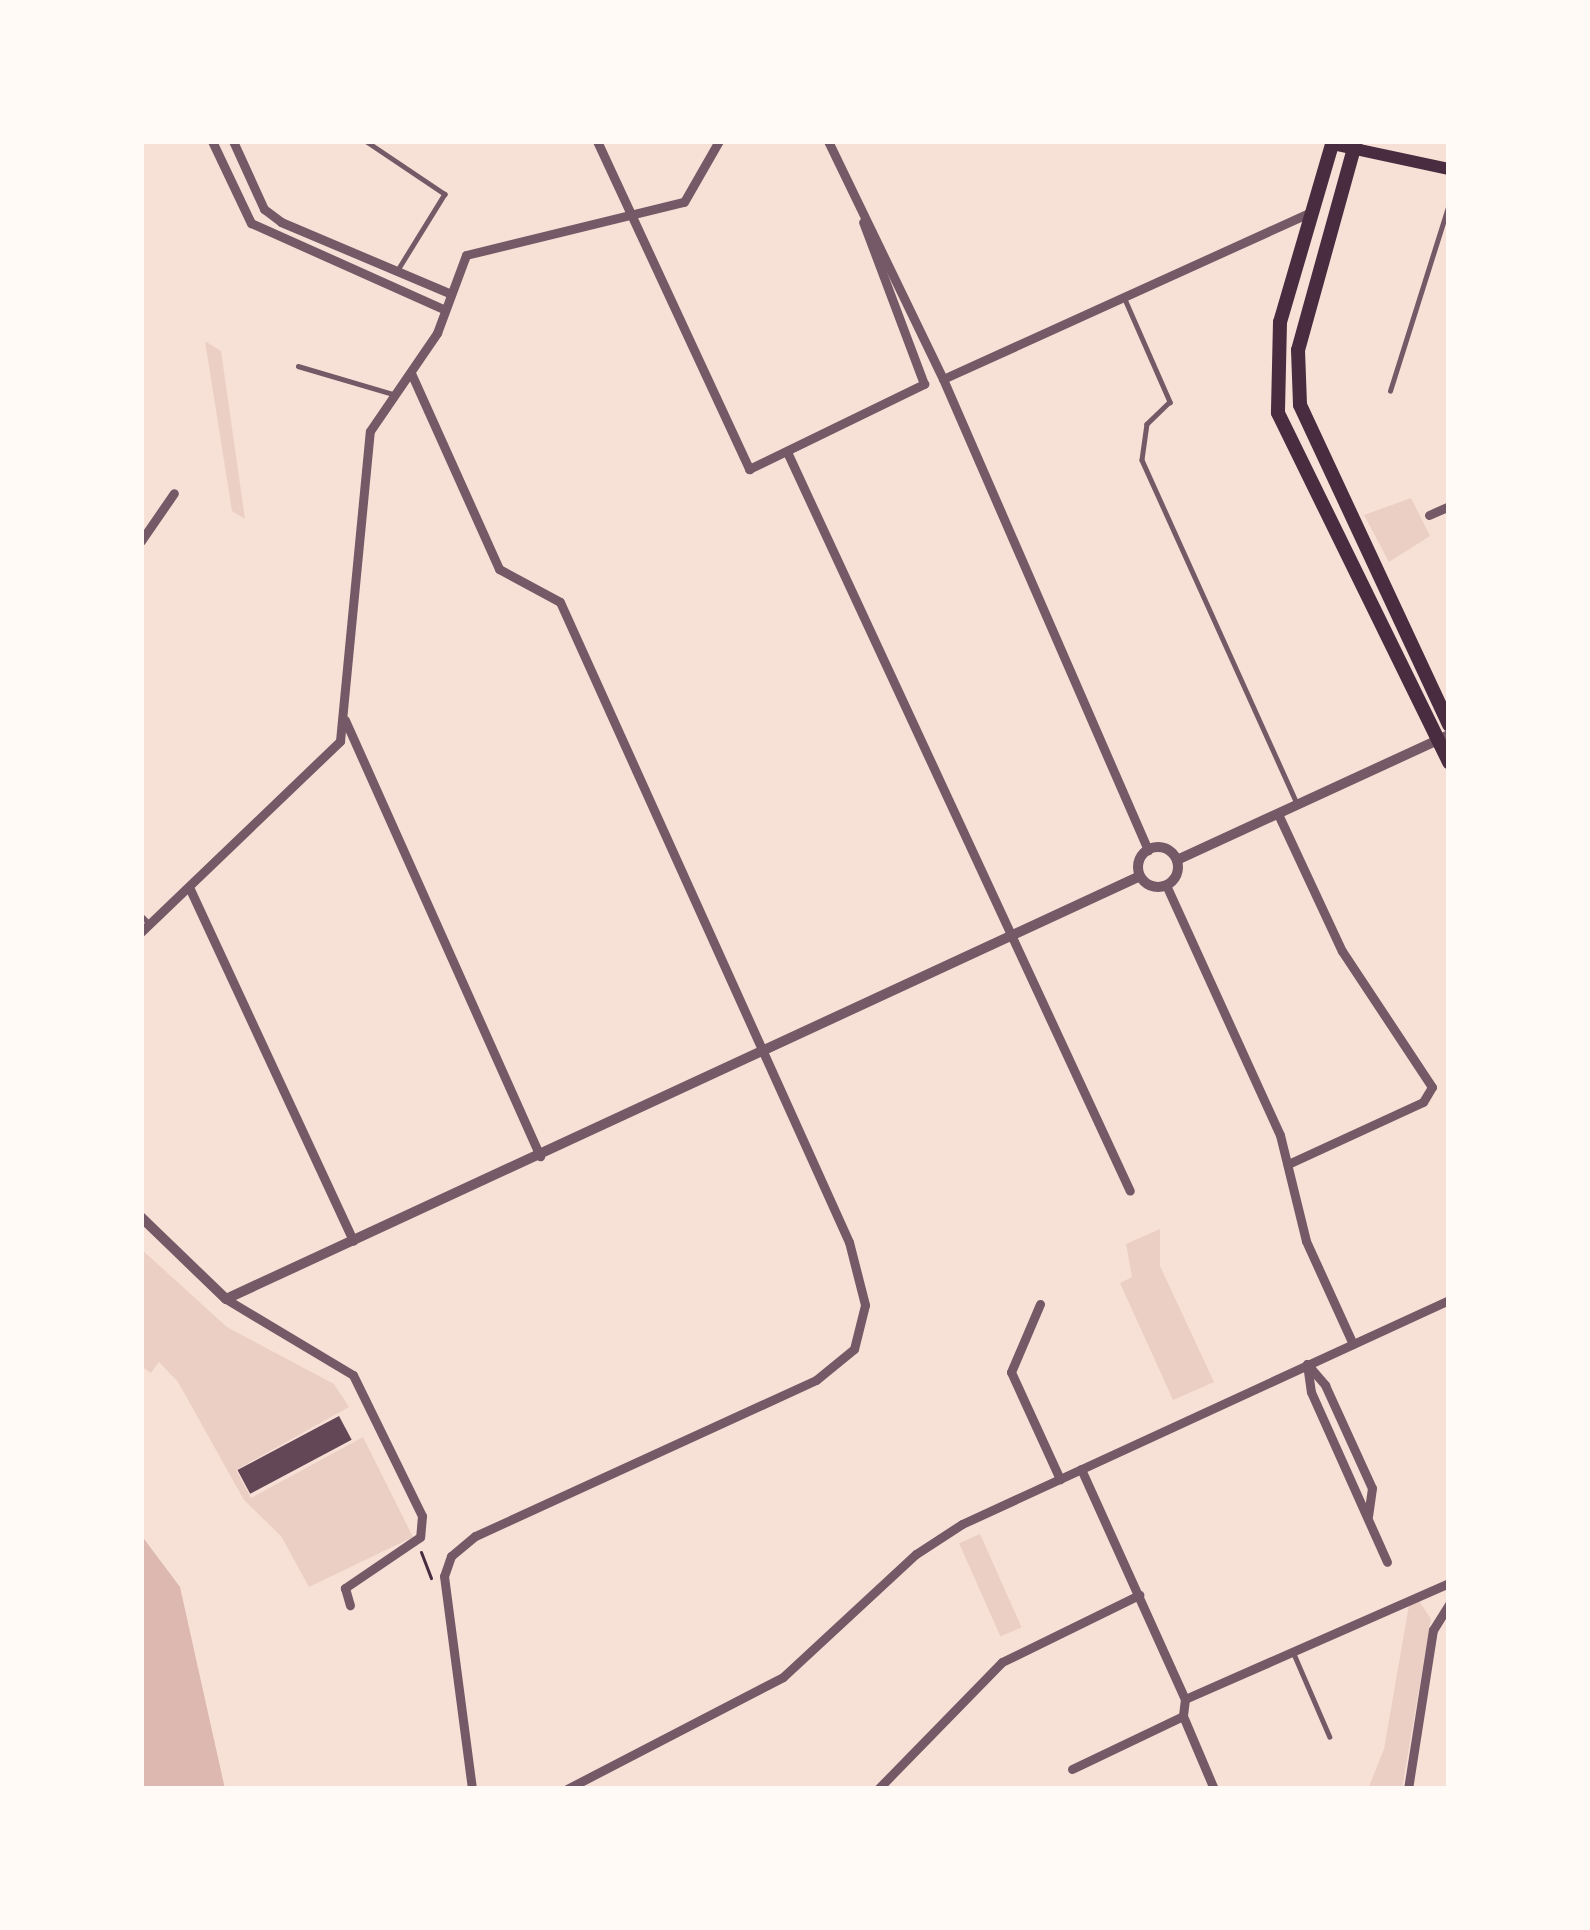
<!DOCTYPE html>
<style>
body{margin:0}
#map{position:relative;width:1590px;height:1930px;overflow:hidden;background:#f7e1d7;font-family:Quicksand,sans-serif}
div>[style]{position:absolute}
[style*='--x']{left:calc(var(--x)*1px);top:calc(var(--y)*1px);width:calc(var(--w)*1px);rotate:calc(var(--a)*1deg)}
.green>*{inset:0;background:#ebcfc5;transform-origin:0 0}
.water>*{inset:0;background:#dcb8b0}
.building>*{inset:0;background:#644757;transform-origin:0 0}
.path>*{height:3px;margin:-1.5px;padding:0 1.5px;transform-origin:1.5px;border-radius:1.5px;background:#4a2c40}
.service>*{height:4.5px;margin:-2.25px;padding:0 2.25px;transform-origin:2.25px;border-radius:2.25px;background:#755966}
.minor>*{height:9px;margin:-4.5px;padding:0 4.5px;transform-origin:4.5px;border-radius:4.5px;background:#755966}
.tertiary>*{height:10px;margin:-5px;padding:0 5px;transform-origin:5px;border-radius:5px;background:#755966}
.tertiary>.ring{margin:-5px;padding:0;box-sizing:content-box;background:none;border:10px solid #755966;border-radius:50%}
.secondary>*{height:12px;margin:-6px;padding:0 6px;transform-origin:6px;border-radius:6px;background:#4a2c40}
.trunk>*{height:14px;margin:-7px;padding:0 7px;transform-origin:7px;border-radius:7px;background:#4a2c40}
span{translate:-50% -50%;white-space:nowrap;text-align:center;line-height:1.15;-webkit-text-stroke:9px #fffaf5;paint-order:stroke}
.frame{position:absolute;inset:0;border:144px solid #fffaf5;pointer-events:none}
</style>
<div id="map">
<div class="green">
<div style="clip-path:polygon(205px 341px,221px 351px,245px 519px,232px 511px)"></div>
<div style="clip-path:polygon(1411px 498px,1430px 536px,1389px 562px,1364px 515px)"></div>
<div style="clip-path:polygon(1160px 1229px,1160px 1266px,1214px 1382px,1173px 1400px,1120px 1283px,1132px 1277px,1126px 1244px)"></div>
<div style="clip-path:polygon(141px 1249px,227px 1327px,334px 1384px,349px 1407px,236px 1470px,251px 1498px,363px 1437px,413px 1537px,309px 1587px,281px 1536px,244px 1500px,178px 1382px,159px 1362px,151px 1373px,141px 1366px)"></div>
<div style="left:980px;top:1534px;width:102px;height:23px;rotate:66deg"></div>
<div style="clip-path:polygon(1419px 1601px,1431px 1619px,1402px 1789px,1368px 1789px,1384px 1749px,1409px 1605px)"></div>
</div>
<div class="water">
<div style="clip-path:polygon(141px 1535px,180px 1587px,225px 1789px,141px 1789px)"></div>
</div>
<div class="building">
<div style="left:339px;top:1416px;width:27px;height:115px;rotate:62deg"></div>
</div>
<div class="path">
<div style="--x:421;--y:1552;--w:28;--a:69"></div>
</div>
<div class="service">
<div style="--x:366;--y:141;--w:95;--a:33.9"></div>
<div style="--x:445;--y:194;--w:89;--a:121.7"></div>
<div style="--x:1124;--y:297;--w:115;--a:66.3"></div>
<div style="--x:1170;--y:402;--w:32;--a:136"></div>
<div style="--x:1147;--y:424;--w:36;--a:98"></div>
<div style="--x:1142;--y:460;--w:379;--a:65.7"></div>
<div style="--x:298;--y:366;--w:99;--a:16.4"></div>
<div style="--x:1390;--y:391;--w:196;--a:-72.5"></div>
<div style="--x:141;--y:915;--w:13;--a:45"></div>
<div style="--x:1294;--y:1654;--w:90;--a:66.6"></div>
</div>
<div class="minor">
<div style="--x:212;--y:141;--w:91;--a:64.6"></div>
<div style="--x:251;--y:223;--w:210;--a:24.1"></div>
<div style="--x:233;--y:141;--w:75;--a:65.5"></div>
<div style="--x:264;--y:209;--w:21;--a:37"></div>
<div style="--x:281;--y:222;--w:182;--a:22.9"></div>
<div style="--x:597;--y:141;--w:362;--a:65.1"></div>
<div style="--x:749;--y:469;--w:195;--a:-25.9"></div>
<div style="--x:924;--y:384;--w:173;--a:-110.6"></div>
<div style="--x:828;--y:141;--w:264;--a:64.2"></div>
<div style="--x:943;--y:379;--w:514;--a:66.48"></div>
<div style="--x:411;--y:373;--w:215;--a:65.8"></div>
<div style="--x:499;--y:569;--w:69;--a:28.4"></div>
<div style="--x:560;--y:602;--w:702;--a:65.7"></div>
<div style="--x:849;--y:1242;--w:65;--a:75.7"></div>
<div style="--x:865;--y:1305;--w:45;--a:104"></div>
<div style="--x:854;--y:1349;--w:49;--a:140.8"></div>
<div style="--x:816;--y:1380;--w:375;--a:155.4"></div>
<div style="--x:475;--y:1536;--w:31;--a:140"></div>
<div style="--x:451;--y:1556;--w:21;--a:109"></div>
<div style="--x:444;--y:1576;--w:215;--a:82.5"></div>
<div style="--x:943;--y:379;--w:404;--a:-24.4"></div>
<div style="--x:788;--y:454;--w:812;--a:65.11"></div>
<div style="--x:1429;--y:515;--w:22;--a:-24"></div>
<div style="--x:141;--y:541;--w:58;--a:-55.5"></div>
<div style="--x:345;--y:720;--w:478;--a:65.9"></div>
<div style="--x:1278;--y:814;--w:151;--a:65"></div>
<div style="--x:1342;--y:951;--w:163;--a:56.5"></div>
<div style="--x:1432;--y:1087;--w:17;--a:121"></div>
<div style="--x:1423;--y:1102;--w:149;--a:155.3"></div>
<div style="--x:1166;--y:885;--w:275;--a:65.5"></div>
<div style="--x:1280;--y:1135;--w:109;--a:76.2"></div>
<div style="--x:1306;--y:1241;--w:113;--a:65.5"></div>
<div style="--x:189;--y:887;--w:390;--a:65.1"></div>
<div style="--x:141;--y:932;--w:276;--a:-43.8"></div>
<div style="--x:340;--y:741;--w:311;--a:-84.5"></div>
<div style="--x:370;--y:431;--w:119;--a:-55.6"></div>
<div style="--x:437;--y:333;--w:83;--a:-69.6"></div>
<div style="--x:466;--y:255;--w:224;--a:-13.7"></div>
<div style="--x:684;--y:202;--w:70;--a:-60.2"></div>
<div style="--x:226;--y:1299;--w:148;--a:30.9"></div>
<div style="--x:353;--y:1375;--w:157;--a:63.9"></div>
<div style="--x:422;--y:1516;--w:21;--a:95"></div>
<div style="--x:420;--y:1537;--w:91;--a:145.8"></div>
<div style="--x:345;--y:1588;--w:18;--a:74"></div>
<div style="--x:1040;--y:1304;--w:74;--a:113.1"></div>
<div style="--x:1011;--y:1372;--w:118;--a:65.4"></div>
<div style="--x:1307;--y:1364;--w:28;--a:82"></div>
<div style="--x:1311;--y:1392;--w:186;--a:65.9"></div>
<div style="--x:1307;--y:1364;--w:28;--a:49"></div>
<div style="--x:1325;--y:1385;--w:113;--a:65.5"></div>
<div style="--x:1372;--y:1488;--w:28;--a:98"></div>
<div style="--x:1081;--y:1469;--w:252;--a:65.7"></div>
<div style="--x:1185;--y:1699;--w:17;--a:97"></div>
<div style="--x:1183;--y:1716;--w:79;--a:67"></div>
<div style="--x:1185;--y:1699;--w:288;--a:-23.7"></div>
<div style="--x:1072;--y:1769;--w:123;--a:-25.5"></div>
<div style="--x:567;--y:1789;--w:243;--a:-27.4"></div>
<div style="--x:783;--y:1677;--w:181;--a:-42.8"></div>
<div style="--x:916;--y:1554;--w:55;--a:-33.1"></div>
<div style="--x:962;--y:1524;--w:536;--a:-24.7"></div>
<div style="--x:878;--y:1789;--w:177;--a:-45.7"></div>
<div style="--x:1002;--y:1662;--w:153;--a:-26.1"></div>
<div style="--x:1408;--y:1789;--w:161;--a:-81.1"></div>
<div style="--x:1433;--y:1630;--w:31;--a:-58"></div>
</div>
<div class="tertiary">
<div class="ring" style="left:1138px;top:847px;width:30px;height:30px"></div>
<div style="--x:1177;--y:860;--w:299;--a:-24.7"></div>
<div style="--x:141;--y:1217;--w:118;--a:44"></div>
<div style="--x:226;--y:1299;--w:1007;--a:-24.83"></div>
</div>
<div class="secondary">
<div style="--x:1332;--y:144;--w:120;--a:12.1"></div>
</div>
<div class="trunk">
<div style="--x:1333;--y:141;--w:189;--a:106.3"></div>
<div style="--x:1280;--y:322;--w:91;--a:91.3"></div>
<div style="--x:1278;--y:413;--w:389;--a:63.9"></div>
<div style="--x:1356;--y:141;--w:217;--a:105.5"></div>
<div style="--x:1298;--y:350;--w:55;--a:87.9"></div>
<div style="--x:1300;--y:405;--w:353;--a:65"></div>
</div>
<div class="frame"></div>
</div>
